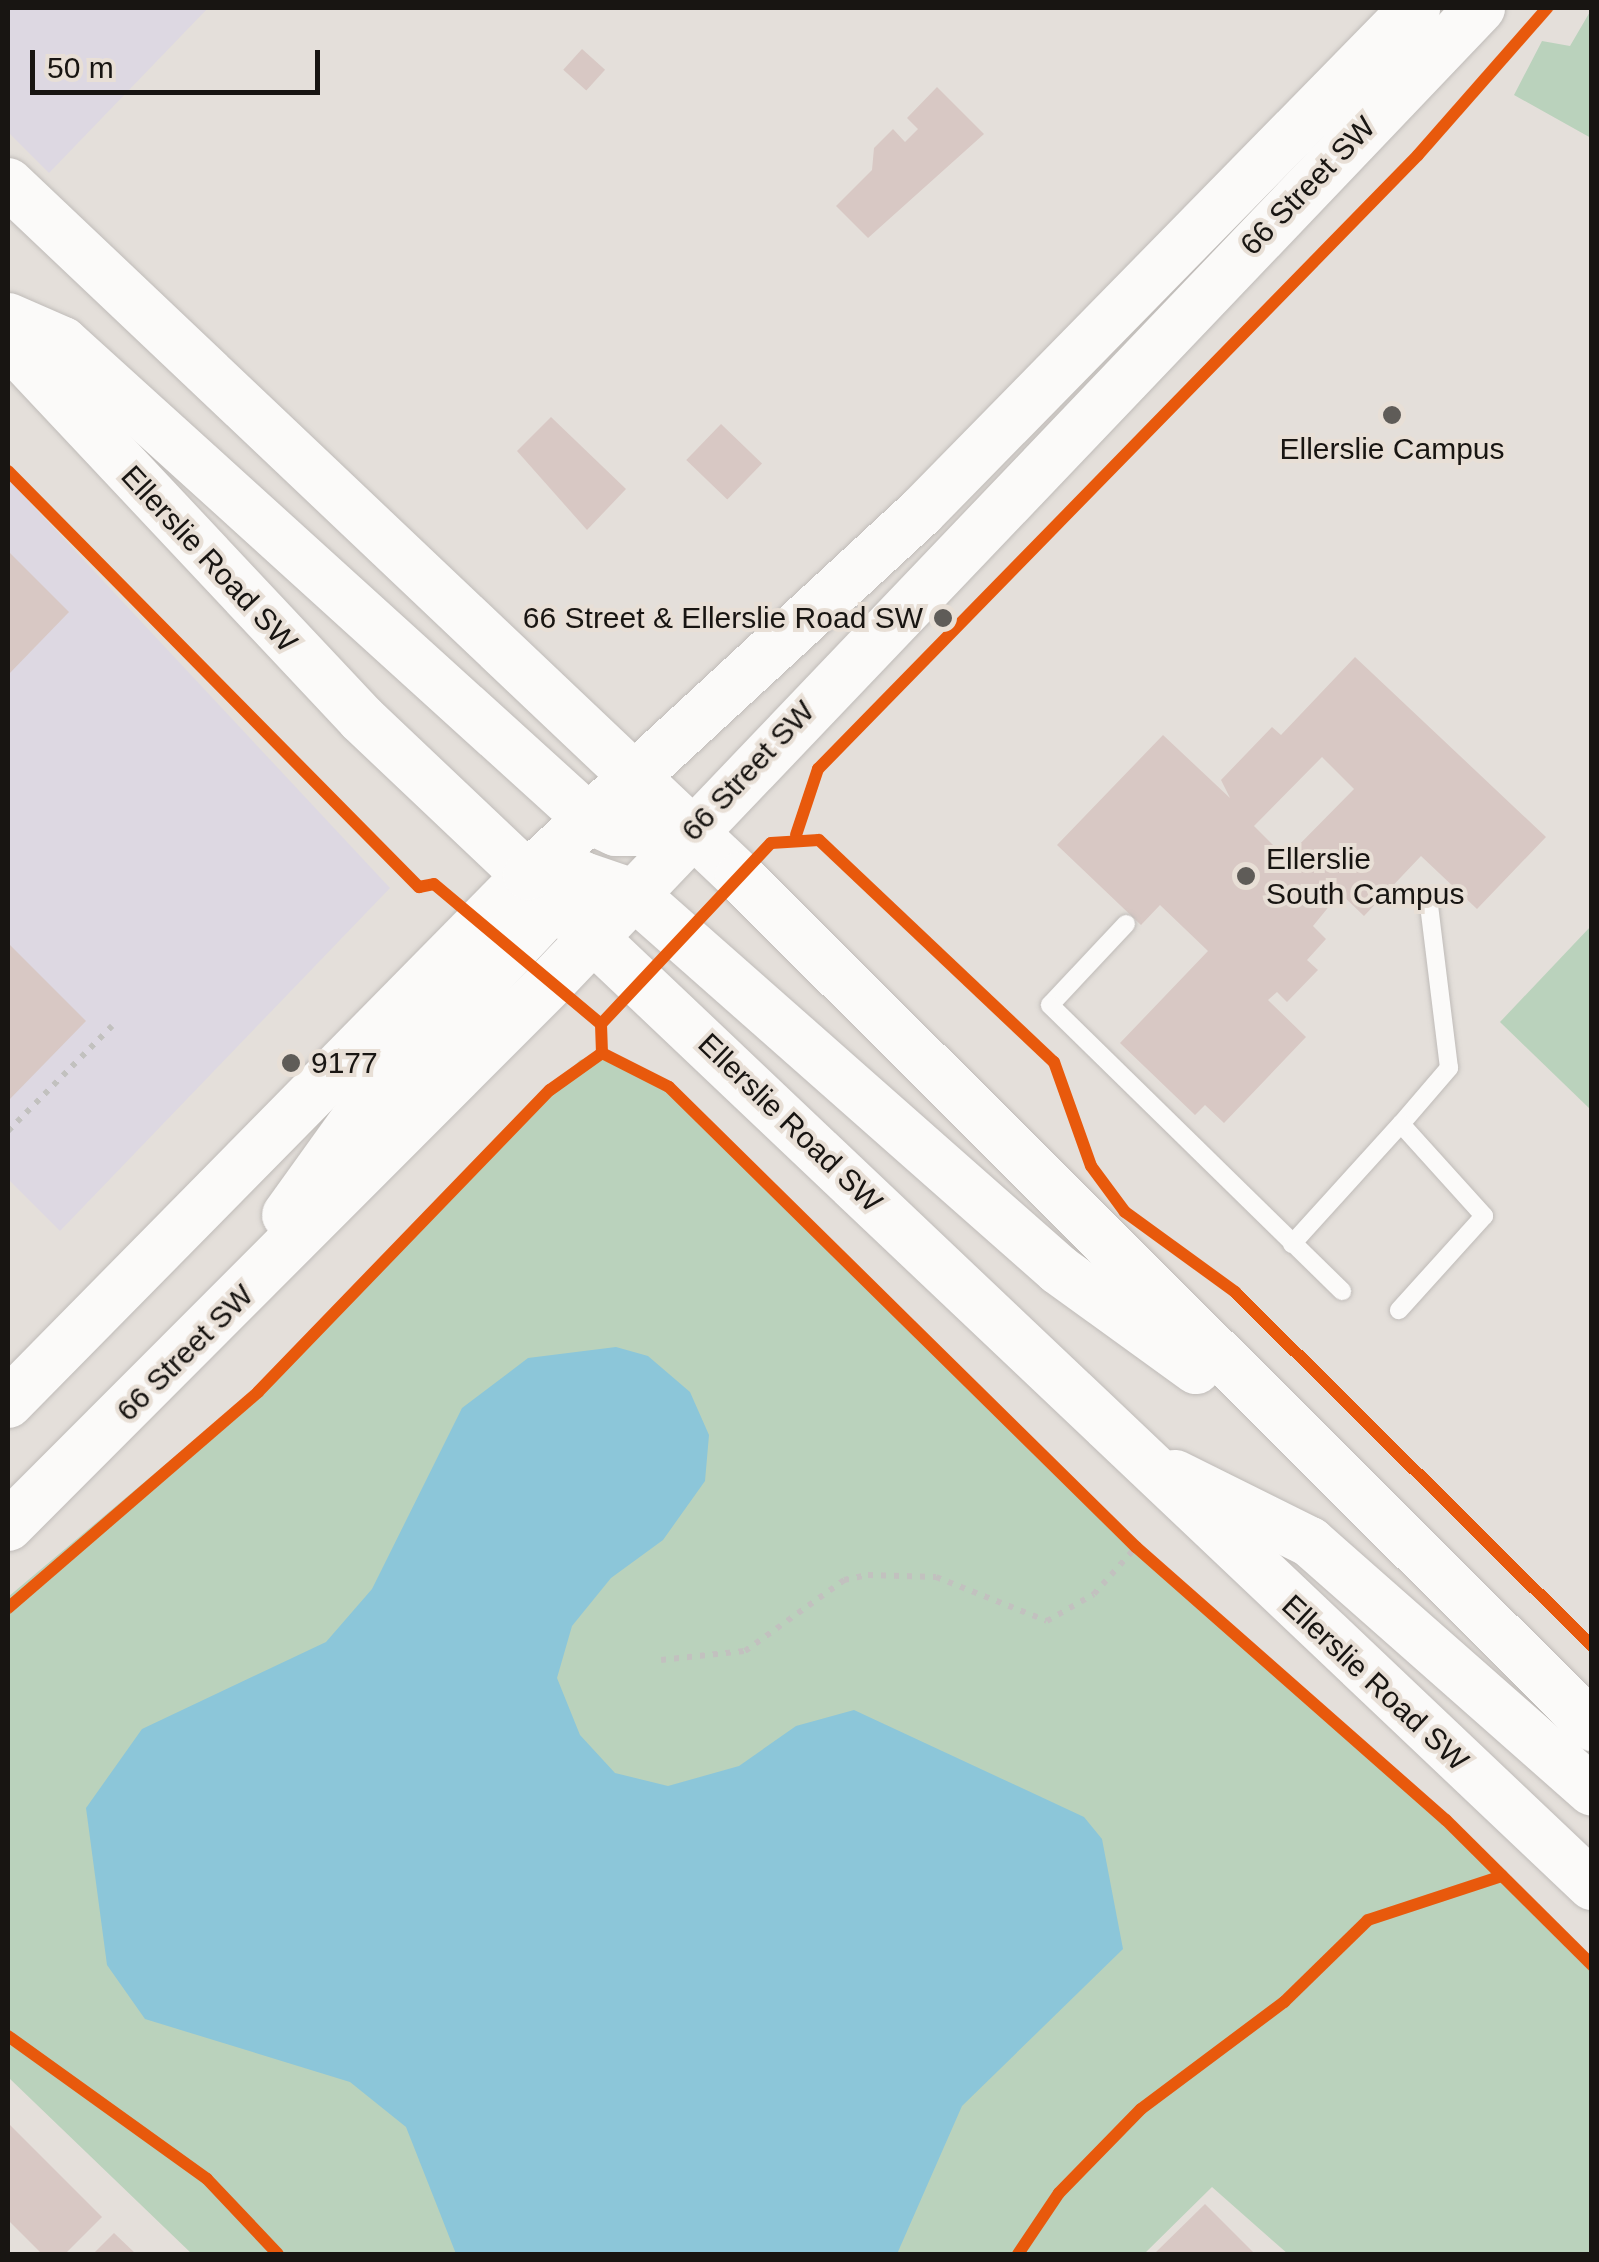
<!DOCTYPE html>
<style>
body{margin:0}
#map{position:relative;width:1599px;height:2262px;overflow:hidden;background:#e4dfda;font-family:Arial,sans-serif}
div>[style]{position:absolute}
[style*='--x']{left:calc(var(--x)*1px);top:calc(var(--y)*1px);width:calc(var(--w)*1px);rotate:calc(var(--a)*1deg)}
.commercial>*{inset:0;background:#ddd8e2}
.green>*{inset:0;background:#bad2bc}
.water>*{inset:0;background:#8cc6d9}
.building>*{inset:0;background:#d8c8c4;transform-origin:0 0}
.path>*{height:6px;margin-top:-3px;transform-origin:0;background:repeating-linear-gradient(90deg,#c2c1bf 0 5px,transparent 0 13px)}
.roads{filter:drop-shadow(0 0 2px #bfbbb8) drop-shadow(0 0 2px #bfbbb8)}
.service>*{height:18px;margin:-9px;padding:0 9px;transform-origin:9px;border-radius:9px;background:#fbfaf9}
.secondary>*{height:50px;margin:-25px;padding:0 25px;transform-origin:25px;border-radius:25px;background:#fbfaf9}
.cycleway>*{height:12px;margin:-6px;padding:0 6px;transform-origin:6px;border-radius:6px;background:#e8590c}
.dots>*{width:28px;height:28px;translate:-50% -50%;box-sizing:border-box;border:5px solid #e8dfd6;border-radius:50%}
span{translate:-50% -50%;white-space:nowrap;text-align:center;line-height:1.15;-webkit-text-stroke:8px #e8dfd6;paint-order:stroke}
.street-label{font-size:30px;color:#181512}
.poi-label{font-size:30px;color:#181512}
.right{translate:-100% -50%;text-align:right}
.left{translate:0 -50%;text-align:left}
.frame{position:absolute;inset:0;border:10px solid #181512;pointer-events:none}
.scale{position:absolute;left:30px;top:50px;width:290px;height:45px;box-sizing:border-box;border:5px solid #181512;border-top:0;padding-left:12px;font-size:30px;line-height:35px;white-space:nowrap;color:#181512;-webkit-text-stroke:8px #e8dfd6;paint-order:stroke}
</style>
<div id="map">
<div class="commercial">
<div style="clip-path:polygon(8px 8px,208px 8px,49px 173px,8px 132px)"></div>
<div style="clip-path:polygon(8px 479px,390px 888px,60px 1231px,8px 1179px)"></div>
</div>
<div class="green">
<div style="clip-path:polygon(1591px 10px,1591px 138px,1514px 95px,1542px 41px,1570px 46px)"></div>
<div style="clip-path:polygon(1591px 926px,1591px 1110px,1500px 1022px)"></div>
<div style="clip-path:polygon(602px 1053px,669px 1087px,1136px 1547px,1446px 1820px,1591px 1970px,1591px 2254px,1288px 2254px,1212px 2187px,1144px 2254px,192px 2254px,8px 2077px,8px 1597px,262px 1383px,580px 1060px)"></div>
</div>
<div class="water">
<div style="clip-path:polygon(616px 1347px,648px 1356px,690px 1392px,709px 1435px,705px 1481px,663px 1540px,611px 1578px,572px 1626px,557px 1678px,580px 1735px,615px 1773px,668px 1786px,739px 1766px,796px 1726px,854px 1710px,1084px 1817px,1102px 1839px,1123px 1949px,962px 2106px,897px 2254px,456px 2254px,406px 2127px,350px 2082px,145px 2019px,107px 1965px,86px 1808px,142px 1729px,326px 1642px,372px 1589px,462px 1408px,528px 1358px)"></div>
</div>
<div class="building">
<div style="left:582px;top:49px;width:31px;height:28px;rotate:42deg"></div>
<div style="clip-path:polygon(937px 87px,984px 134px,868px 238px,836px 206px,872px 170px,874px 148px,893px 129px,905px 142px,918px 129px,907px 118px)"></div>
<div style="clip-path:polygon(551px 417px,626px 489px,587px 530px,517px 451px)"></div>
<div style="left:721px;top:424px;width:57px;height:50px;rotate:44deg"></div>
<div style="clip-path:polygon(8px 551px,69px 612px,8px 675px)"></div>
<div style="clip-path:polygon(evenodd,1355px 657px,1546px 837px,1477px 909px,1421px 856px,1364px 916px,1340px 893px,1313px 926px,1326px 939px,1307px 960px,1318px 970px,1287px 1002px,1277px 992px,1268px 1000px,1306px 1037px,1224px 1123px,1205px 1105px,1195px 1115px,1120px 1043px,1208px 951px,1160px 905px,1141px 925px,1057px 845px,1163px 735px,1230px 798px,1221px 780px,1272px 727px,1281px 735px,1355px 657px,1322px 757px,1354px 789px,1286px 858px,1254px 826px,1322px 757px)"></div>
<div style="clip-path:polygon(8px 943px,86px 1021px,8px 1101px)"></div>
<div style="clip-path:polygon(8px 2123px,102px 2217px,65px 2254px,42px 2254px,8px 2220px)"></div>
<div style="clip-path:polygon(1205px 2204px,1255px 2254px,1154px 2254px)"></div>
<div style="clip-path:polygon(114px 2233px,136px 2254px,93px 2254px)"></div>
</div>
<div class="path">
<div style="--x:8;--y:1131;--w:148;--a:-45.3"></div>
<div style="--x:661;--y:1660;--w:84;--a:-6.1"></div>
<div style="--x:745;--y:1651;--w:122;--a:-35.6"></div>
<div style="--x:844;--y:1580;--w:25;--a:-12"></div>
<div style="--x:868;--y:1575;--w:68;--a:1.7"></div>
<div style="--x:936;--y:1577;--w:119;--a:21.6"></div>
<div style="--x:1047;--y:1621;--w:54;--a:-29.9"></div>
<div style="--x:1094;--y:1594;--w:63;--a:-48.2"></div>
</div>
<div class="roads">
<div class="service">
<div style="--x:1126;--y:924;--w:111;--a:133.2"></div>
<div style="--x:1050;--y:1005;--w:409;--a:44.4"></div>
<div style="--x:1401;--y:1124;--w:74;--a:-49.4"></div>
<div style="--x:1449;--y:1068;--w:164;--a:-97"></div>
<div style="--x:1292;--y:1244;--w:162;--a:-47.8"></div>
<div style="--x:1401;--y:1124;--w:124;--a:47.9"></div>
<div style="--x:1484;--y:1216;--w:127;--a:132.1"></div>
</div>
<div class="secondary">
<div style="--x:8;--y:183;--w:1009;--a:43.47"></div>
<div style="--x:740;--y:877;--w:1203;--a:44.9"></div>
<div style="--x:8;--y:318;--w:60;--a:23.6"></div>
<div style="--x:63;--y:342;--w:709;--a:42.2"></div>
<div style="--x:588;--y:818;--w:31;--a:25"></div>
<div style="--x:616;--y:831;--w:75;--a:0"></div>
<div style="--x:8;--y:342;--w:517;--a:46.8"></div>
<div style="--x:362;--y:719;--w:1695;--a:43.47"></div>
<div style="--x:528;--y:875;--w:53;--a:1.1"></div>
<div style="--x:581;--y:876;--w:55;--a:19.1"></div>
<div style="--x:633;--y:894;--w:568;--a:41.43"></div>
<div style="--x:1059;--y:1270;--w:169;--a:35.9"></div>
<div style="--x:287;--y:1215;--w:132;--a:-54.3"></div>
<div style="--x:364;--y:1108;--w:318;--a:-46.9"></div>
<div style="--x:8;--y:1403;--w:741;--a:-45.44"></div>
<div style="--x:528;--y:875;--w:535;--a:-42.73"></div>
<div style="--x:921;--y:512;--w:706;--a:-45.57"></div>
<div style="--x:1175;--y:1475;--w:151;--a:26.4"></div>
<div style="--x:1310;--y:1542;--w:376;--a:41.4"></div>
<div style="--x:8;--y:1526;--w:769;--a:-45.05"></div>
<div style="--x:551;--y:982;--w:1346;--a:-46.35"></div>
</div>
</div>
<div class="cycleway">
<div style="--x:8;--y:471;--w:585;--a:45.35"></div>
<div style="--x:419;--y:887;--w:15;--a:-11"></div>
<div style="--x:434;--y:884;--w:218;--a:40"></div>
<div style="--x:796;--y:835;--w:70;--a:-71.6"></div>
<div style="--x:818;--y:769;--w:858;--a:-45.66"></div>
<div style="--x:1418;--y:155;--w:196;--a:-48.7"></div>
<div style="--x:602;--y:1053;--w:29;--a:-92"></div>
<div style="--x:601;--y:1024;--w:248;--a:-46.8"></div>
<div style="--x:771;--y:843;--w:48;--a:-3.6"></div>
<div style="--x:819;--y:840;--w:323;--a:43.4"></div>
<div style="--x:1054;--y:1062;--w:110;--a:70.4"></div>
<div style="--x:1091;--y:1166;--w:57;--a:53.5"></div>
<div style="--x:1125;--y:1212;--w:136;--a:36"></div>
<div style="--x:1235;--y:1292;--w:503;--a:44.76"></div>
<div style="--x:8;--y:1608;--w:330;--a:-40.8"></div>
<div style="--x:258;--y:1392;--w:420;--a:-46"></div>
<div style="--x:550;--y:1090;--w:64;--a:-35.4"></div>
<div style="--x:602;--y:1053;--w:75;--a:26.9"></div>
<div style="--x:669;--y:1087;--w:656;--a:44.57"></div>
<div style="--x:1136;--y:1547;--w:413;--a:41.4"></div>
<div style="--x:1446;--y:1820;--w:206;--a:44.8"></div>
<div style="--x:8;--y:2036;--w:245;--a:35.7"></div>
<div style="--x:207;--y:2179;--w:103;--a:46.6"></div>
<div style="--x:1018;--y:2254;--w:73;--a:-56.1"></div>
<div style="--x:1059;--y:2193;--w:117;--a:-45.7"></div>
<div style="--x:1141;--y:2109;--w:179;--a:-36.8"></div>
<div style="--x:1284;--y:2002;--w:117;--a:-44.3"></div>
<div style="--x:1368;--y:1920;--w:141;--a:-18.2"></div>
</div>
<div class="dots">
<div style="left:1392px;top:415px;background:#5f5c58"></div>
<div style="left:943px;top:618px;background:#5f5c58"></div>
<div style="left:1246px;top:876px;background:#5f5c58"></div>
<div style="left:291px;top:1063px;background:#5f5c58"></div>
</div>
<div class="street-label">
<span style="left:1308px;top:186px;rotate:-46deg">66 Street SW</span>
<span style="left:209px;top:559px;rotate:47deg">Ellerslie Road SW</span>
<span style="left:748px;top:771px;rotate:-47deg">66 Street SW</span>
<span style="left:790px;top:1123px;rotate:44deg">Ellerslie Road SW</span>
<span style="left:185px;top:1353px;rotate:-45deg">66 Street SW</span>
<span style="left:1375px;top:1683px;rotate:43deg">Ellerslie Road SW</span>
</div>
<div class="poi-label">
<span style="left:1392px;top:449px">Ellerslie Campus</span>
<span class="right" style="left:923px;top:618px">66 Street &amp; Ellerslie Road SW</span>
<span class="left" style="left:1266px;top:876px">Ellerslie<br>South Campus</span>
<span class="left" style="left:311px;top:1063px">9177</span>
</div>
<div class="frame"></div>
<div class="scale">50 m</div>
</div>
